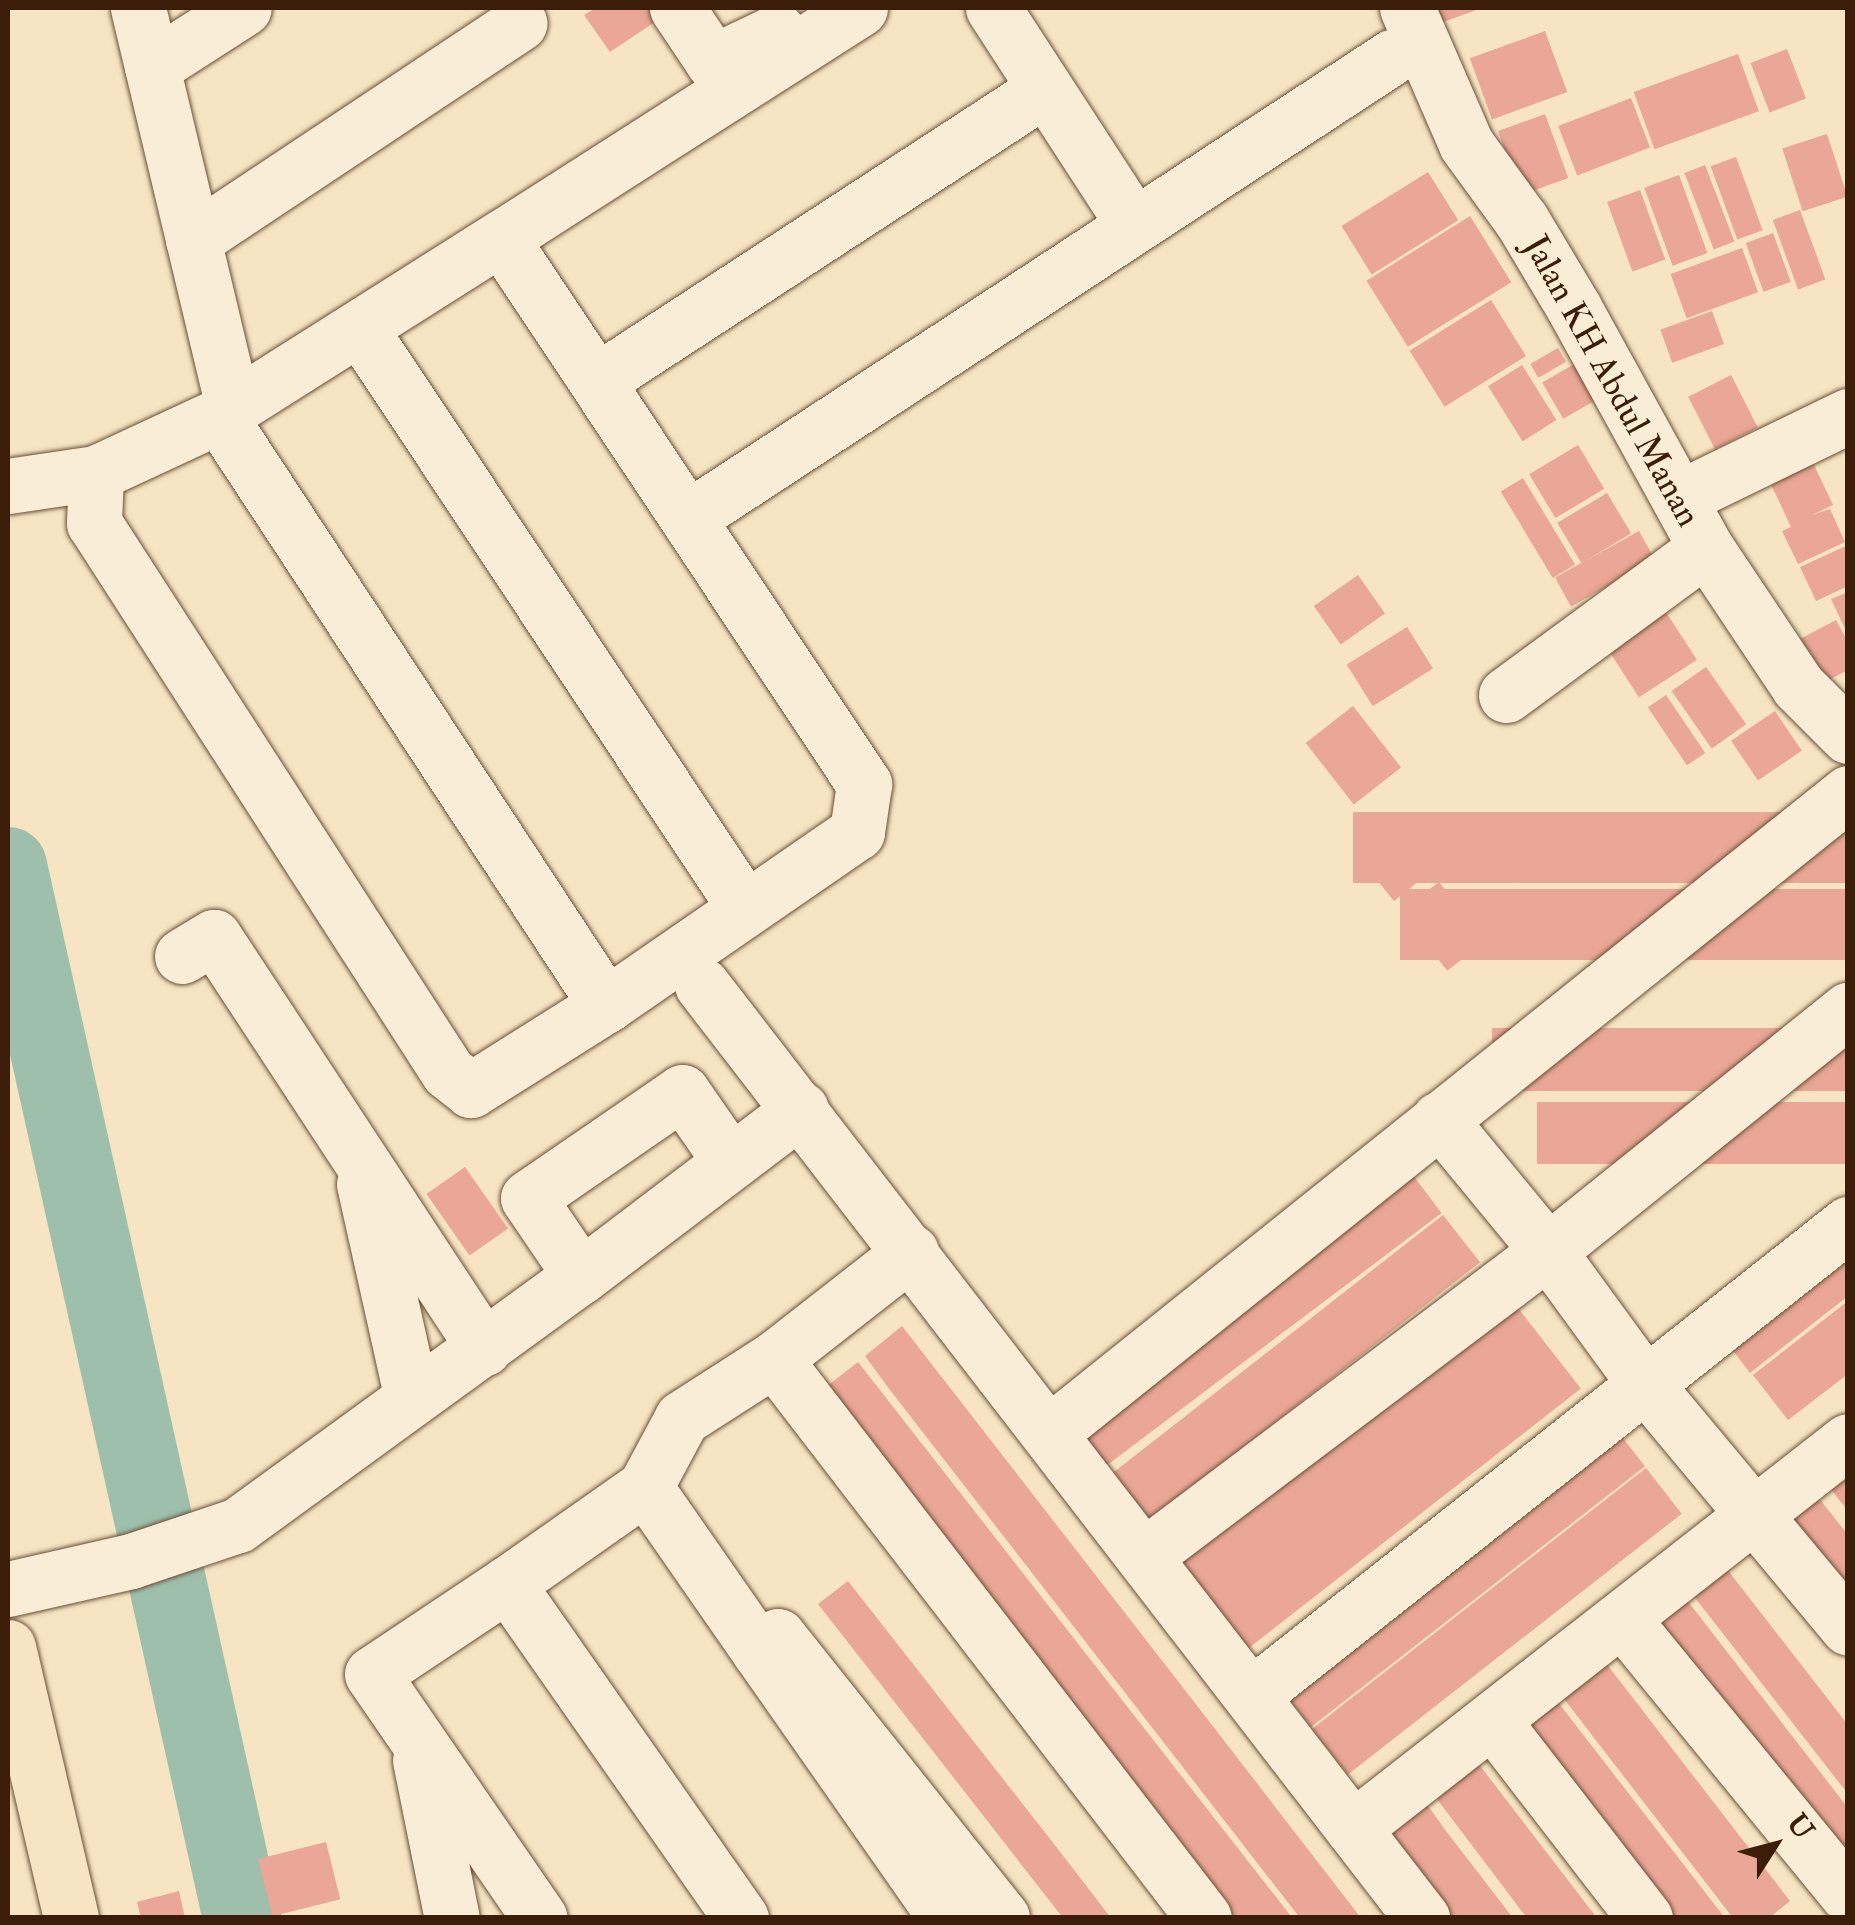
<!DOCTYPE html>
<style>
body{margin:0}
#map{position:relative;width:1855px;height:1925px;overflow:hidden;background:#f6e4c2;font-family:"IM FELL Double Pica",serif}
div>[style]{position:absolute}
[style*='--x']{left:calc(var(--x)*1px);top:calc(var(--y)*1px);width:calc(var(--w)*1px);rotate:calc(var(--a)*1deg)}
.river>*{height:78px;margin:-39px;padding:0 39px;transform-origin:39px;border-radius:39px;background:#9ebfac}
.building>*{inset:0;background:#eaa696;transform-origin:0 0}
.roads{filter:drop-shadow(0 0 2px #6a4f37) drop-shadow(0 0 2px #6a4f37)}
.minor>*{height:55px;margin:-27.5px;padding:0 27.5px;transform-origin:27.5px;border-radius:27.5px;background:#f9edd7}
.major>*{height:55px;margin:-27.5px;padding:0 27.5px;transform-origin:27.5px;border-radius:27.5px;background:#f6e4c2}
span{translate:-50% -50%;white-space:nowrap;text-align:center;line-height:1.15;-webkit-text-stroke:8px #f9edd7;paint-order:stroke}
.street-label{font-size:35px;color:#3b1d09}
.frame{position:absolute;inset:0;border:10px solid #3b1d09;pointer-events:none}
.north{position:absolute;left:1725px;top:1795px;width:100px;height:100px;-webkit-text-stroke:8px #f9edd7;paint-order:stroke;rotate:54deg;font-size:28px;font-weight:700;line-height:40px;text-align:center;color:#3b1d09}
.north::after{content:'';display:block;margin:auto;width:35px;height:45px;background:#3b1d09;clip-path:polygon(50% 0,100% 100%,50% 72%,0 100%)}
</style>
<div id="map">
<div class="river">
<div style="--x:8;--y:866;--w:1078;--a:77.46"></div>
</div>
<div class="building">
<div style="clip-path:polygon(596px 8px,663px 8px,667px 14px,610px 52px,584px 15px)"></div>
<div style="clip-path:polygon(1428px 8px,1482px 8px,1435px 25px)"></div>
<div style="left:1545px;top:31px;width:65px;height:80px;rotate:70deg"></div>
<div style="left:1787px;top:49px;width:53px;height:39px;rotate:69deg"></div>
<div style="left:1738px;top:54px;width:61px;height:111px;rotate:70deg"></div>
<div style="left:1631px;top:98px;width:53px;height:78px;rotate:69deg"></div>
<div style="left:1545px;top:114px;width:68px;height:50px;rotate:70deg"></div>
<div style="left:1827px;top:134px;width:66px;height:47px;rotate:72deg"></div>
<div style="left:1736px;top:157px;width:78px;height:27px;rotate:70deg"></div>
<div style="left:1705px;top:165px;width:82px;height:22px;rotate:69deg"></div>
<div style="left:1428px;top:172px;width:57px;height:102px;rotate:58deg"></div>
<div style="left:1679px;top:175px;width:83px;height:37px;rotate:70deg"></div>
<div style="left:1640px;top:190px;width:74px;height:35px;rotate:70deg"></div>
<div style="left:1800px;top:210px;width:74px;height:29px;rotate:70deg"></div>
<div style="left:1470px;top:216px;width:78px;height:122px;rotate:58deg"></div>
<div style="left:1773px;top:233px;width:52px;height:29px;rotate:70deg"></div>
<div style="left:1742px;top:248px;width:47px;height:76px;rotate:70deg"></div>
<div style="left:1491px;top:300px;width:66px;height:96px;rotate:58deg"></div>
<div style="left:1712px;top:311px;width:35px;height:55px;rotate:70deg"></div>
<div style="left:1558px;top:348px;width:16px;height:32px;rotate:60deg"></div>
<div style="left:1576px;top:363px;width:42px;height:39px;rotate:60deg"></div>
<div style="left:1522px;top:365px;width:65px;height:40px;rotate:58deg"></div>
<div style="left:1731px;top:375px;width:59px;height:48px;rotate:63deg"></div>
<div style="left:1578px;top:445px;width:51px;height:57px;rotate:59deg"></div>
<div style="clip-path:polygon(1805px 446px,1833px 505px,1812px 515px,1830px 509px,1845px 542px,1798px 564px,1782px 531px,1791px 527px,1763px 467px)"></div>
<div style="left:1523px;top:478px;width:101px;height:26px;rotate:59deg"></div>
<div style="left:1607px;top:493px;width:47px;height:58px;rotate:59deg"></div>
<div style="left:1639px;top:531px;width:33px;height:96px;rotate:61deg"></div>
<div style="clip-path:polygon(1848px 545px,1848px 586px,1816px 601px,1800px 567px)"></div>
<div style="left:1358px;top:575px;width:47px;height:54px;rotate:55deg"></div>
<div style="clip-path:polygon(1848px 592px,1848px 635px,1831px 599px)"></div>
<div style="left:1662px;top:606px;width:64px;height:69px;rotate:57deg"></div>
<div style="clip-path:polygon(1836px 620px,1848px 642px,1848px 670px,1811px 689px,1787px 646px)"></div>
<div style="left:1407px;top:627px;width:49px;height:71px;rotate:58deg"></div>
<div style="left:1706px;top:667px;width:70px;height:42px;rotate:55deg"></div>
<div style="left:1666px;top:695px;width:70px;height:22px;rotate:56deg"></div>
<div style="left:1353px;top:706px;width:78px;height:60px;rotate:52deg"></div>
<div style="left:1775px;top:711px;width:48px;height:53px;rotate:56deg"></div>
<div style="left:1848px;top:812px;width:71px;height:495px;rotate:90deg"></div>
<div style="left:1518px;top:822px;width:44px;height:39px;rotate:52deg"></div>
<div style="left:1402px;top:825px;width:54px;height:54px;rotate:51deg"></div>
<div style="left:1439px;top:882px;width:75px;height:48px;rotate:52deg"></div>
<div style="left:1848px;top:889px;width:71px;height:448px;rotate:90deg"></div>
<div style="left:1848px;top:1028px;width:63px;height:356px;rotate:90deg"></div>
<div style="left:1848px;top:1102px;width:62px;height:311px;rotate:90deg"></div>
<div style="left:1406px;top:1166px;width:59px;height:424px;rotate:53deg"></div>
<div style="left:465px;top:1167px;width:75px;height:47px;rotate:55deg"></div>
<div style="left:1443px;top:1215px;width:60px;height:424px;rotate:52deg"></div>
<div style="clip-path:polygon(1848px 1228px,1848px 1296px,1750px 1373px,1719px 1332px)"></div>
<div style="left:1507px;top:1294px;width:120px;height:424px;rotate:52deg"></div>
<div style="clip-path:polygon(1848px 1301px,1848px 1374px,1788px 1420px,1753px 1375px)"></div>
<div style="clip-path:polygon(902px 1326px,1212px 1725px,1361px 1918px,1300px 1918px,890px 1390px,865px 1356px)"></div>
<div style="left:858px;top:1362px;width:703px;height:48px;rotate:52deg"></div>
<div style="left:1608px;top:1419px;width:60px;height:424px;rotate:52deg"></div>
<div style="clip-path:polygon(1848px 1450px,1848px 1511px,1818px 1473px)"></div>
<div style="left:1646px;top:1468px;width:58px;height:424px;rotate:52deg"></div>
<div style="clip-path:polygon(1807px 1483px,1848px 1535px,1848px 1603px,1774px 1509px)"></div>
<div style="clip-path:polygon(1723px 1564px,1848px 1725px,1848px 1794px,1689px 1590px)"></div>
<div style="clip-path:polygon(848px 1581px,1061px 1853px,1111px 1918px,1063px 1918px,982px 1814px,818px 1604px)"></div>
<div style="clip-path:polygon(1683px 1595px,1848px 1808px,1848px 1876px,1649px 1621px)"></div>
<div style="clip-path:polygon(1595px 1649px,1790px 1901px,1769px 1918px,1733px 1918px,1551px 1682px)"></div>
<div style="clip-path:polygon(1547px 1688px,1725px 1918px,1656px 1918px,1503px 1721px)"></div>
<div style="clip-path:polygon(1468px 1750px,1597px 1918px,1527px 1918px,1424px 1782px)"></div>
<div style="clip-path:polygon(1416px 1789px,1446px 1831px,1513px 1918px,1445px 1918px,1375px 1823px)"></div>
<div style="left:326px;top:1842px;width:59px;height:70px;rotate:76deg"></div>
<div style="clip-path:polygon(179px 1891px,185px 1918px,141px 1918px,137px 1902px)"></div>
</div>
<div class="roads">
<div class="minor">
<div style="--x:138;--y:8;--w:410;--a:76.6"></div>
<div style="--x:677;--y:8;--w:65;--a:56.3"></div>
<div style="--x:713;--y:62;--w:72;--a:-25.5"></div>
<div style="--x:993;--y:8;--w:259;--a:57"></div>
<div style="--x:1407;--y:8;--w:148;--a:66.5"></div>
<div style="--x:1466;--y:144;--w:95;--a:54"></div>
<div style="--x:1522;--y:221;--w:101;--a:59.1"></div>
<div style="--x:1574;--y:308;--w:274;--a:61.2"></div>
<div style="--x:1706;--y:548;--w:166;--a:56.3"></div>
<div style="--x:1798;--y:686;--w:71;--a:45"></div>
<div style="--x:152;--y:67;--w:109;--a:-32.7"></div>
<div style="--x:501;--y:238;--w:426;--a:-32.6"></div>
<div style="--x:193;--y:240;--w:392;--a:-33.6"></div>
<div style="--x:361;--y:330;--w:694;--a:56.4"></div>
<div style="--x:597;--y:381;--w:535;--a:-33.1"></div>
<div style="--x:219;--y:416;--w:705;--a:56.69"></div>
<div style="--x:8;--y:486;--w:89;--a:-8.4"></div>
<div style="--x:96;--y:473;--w:136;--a:-24.9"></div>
<div style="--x:219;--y:416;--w:333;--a:-32.3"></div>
<div style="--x:501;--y:238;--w:656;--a:56.38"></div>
<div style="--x:864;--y:784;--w:49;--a:98.3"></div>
<div style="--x:857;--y:832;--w:305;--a:145.4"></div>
<div style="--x:606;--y:1005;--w:160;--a:147.8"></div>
<div style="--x:471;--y:1090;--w:29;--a:-142"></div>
<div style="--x:448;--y:1072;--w:653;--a:-122.81"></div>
<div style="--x:94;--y:523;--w:50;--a:-87.7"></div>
<div style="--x:1679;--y:498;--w:188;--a:-25.9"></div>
<div style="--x:688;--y:518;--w:842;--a:-33.22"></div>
<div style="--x:1506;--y:695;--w:248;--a:-36.3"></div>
<div style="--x:182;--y:956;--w:37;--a:-31"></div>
<div style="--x:214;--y:937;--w:492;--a:56.7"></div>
<div style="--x:702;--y:985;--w:1179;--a:52.34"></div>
<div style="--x:1439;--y:1119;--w:171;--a:50.5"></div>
<div style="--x:1548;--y:1251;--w:165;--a:53.9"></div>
<div style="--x:1645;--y:1384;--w:317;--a:50.2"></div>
<div style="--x:364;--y:1184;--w:219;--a:77.4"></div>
<div style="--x:581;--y:1276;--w:94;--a:-124.2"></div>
<div style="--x:528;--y:1198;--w:187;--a:-34.5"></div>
<div style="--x:682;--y:1092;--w:84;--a:55.2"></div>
<div style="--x:774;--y:1359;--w:705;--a:52.43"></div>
<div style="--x:1049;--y:1433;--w:1024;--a:-38.69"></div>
<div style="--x:645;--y:1487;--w:200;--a:55.2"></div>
<div style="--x:1144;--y:1556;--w:506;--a:-37.05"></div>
<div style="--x:1548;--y:1251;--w:385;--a:-38.8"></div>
<div style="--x:507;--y:1584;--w:162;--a:146.3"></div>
<div style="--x:372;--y:1674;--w:296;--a:55.5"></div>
<div style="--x:8;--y:1589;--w:126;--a:-12.8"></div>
<div style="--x:131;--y:1561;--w:113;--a:-18.6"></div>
<div style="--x:238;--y:1525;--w:424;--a:-36"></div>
<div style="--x:581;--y:1276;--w:276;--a:-37.2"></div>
<div style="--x:1623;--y:1620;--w:355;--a:50.7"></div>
<div style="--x:1252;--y:1695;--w:760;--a:-38.32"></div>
<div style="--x:1492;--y:1720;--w:250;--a:52.3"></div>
<div style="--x:420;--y:1760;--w:161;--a:78.6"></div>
<div style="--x:1353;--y:1828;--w:628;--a:-38.02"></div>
<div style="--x:741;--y:1918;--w:408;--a:-125"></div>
<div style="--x:507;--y:1584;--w:169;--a:-35.1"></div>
<div style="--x:645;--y:1487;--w:78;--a:-61.8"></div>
<div style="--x:682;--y:1418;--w:109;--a:-32.7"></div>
<div style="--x:774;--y:1359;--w:174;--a:-38"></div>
<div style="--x:946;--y:1918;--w:326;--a:-125"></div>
<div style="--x:759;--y:1651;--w:24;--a:-38"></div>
<div style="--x:778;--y:1636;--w:360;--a:51.5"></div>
</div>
<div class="major">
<div style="--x:8;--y:1647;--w:278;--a:76.9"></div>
</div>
</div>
<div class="street-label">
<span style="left:1612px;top:381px;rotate:61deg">Jalan KH Abdul Manan</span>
</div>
<div class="frame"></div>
<div class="north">U</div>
</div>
